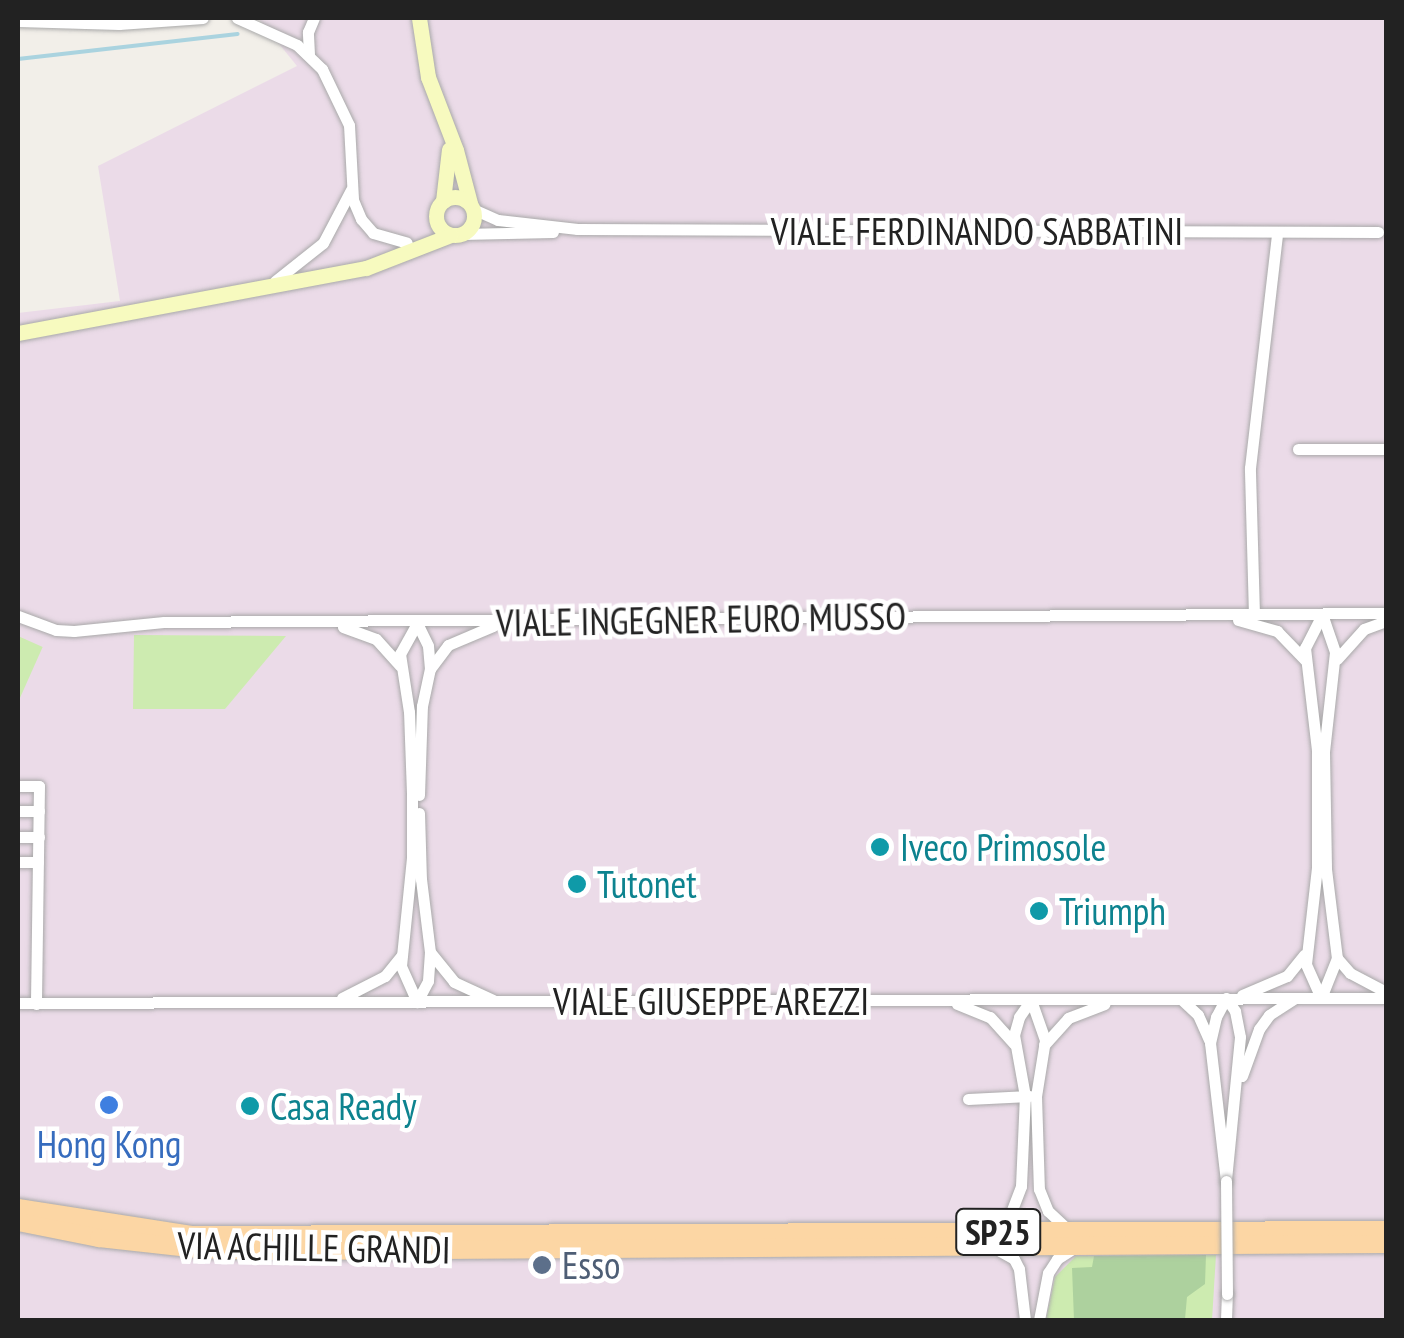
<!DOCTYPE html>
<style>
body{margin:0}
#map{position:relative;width:1404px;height:1338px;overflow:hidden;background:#f2efe9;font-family:"PT Sans Narrow",sans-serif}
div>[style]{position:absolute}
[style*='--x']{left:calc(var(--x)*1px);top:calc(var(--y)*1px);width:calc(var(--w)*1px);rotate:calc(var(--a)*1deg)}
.industrial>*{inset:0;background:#ebdbe8}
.grass>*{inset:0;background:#cdebb0;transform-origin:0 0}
.forest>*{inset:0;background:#add19e}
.stream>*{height:4px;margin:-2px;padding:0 2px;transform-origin:2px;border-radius:2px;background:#aad3df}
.roads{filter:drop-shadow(0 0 2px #a9a9a9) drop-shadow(0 0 2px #a9a9a9)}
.street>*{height:11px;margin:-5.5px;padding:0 5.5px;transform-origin:5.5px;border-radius:5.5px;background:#fff}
.secondary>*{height:15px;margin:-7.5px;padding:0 7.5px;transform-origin:7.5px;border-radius:7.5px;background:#f7fabf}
.secondary>.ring{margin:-7.5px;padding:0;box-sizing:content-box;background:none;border:15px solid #f7fabf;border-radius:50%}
.primary>*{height:18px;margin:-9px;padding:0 9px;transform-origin:9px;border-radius:9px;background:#fcd6a4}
.bridges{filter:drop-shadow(0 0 2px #a9a9a9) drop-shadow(0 0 2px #a9a9a9)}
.street-bridge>*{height:11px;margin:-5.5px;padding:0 5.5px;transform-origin:5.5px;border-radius:5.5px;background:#fff}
.dots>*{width:28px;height:28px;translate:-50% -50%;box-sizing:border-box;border:5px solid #fff;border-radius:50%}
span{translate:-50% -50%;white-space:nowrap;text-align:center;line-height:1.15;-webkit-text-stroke:9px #fff;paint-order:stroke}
.shield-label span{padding:2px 8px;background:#fff;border:2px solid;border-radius:8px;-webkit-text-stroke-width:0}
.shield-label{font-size:35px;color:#222;font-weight:700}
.street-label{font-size:38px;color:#222}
.culture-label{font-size:38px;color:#0d838f}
.left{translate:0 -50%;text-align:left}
.shop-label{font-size:38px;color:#366cbe}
.service-label{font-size:38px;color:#4e5e75}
.frame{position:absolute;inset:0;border:20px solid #222;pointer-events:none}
</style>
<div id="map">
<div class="industrial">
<div style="clip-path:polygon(258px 18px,1386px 18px,1386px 1320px,18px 1320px,18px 313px,120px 301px,98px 166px,297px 66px)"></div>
</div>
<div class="grass">
<div style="clip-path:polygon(134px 635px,286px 636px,225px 709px,133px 709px)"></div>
<div style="left:18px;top:636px;width:27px;height:140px;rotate:24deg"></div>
<div style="clip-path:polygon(1216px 1255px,1212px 1320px,1046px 1320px,1055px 1277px,1076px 1256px)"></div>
</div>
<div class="forest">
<div style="clip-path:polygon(1206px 1255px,1205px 1284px,1187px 1297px,1185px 1319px,1074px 1320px,1072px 1268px,1092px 1267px,1094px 1256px)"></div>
</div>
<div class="stream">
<div style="--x:18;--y:59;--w:221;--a:-6.5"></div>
</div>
<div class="roads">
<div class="street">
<div style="--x:237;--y:18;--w:66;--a:24.2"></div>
<div style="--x:297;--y:45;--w:35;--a:44"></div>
<div style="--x:322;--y:69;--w:62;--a:64.3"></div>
<div style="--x:349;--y:125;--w:75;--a:86.9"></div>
<div style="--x:353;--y:200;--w:21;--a:67"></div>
<div style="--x:361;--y:219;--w:18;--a:49"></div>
<div style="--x:373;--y:233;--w:35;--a:16"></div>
<div style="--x:18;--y:21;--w:101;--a:1.7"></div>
<div style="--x:119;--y:24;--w:84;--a:-4.1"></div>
<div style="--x:309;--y:54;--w:22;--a:-93"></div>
<div style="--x:308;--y:32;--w:15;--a:-67"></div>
<div style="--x:473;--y:209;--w:27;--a:24"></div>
<div style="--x:498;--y:220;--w:80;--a:6.5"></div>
<div style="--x:577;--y:229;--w:801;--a:0.21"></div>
<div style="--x:462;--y:234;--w:91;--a:-1.3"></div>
<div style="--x:275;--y:281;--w:61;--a:-38.4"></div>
<div style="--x:323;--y:243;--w:60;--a:-62.2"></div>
<div style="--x:1298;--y:449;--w:88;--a:0"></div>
<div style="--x:1322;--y:614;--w:40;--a:71.1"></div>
<div style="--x:1335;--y:652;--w:101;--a:96.3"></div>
<div style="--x:1324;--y:752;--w:117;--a:89"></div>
<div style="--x:1326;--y:869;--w:90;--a:83"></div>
<div style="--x:1337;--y:958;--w:43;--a:111.8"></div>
<div style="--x:1321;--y:998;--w:37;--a:-114"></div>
<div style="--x:1306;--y:964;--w:97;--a:-83.5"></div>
<div style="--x:1317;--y:868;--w:118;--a:-90"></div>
<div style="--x:1317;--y:750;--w:103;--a:-96.7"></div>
<div style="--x:1305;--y:648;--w:38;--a:-63"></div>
<div style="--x:1254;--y:615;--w:147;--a:-91.6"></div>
<div style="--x:1250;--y:468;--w:237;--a:-83.4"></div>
<div style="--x:18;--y:616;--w:40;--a:20.2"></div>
<div style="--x:56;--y:630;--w:18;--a:3"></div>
<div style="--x:74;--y:631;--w:90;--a:-5.7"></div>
<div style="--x:164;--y:622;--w:1222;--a:-0.42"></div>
<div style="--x:1238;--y:620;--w:41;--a:15.8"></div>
<div style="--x:1277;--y:631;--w:40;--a:46"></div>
<div style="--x:343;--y:627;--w:35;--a:20"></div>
<div style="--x:376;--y:639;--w:36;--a:48"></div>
<div style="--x:1337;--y:659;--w:40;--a:-48"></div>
<div style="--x:1364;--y:629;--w:23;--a:-20"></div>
<div style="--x:18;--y:786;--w:21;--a:0"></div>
<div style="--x:39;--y:786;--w:218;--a:90.8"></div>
<div style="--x:419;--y:795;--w:89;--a:-88.1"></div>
<div style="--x:422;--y:706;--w:38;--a:-78"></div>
<div style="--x:430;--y:669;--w:30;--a:-53"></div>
<div style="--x:448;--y:645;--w:49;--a:-22.9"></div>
<div style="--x:18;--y:811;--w:21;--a:0"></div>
<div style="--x:419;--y:813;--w:66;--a:88.3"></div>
<div style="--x:421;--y:879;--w:74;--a:83"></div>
<div style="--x:430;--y:952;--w:38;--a:51"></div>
<div style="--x:454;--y:982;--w:43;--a:24.8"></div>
<div style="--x:18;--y:837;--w:21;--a:0"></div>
<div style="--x:18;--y:862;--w:20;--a:0"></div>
<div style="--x:430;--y:952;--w:29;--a:94"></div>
<div style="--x:428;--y:981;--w:24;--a:118"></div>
<div style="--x:417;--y:1002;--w:39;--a:-114"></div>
<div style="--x:401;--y:966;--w:110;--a:-84.2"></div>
<div style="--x:412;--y:857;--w:64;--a:-90"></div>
<div style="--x:412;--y:793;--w:81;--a:-92.1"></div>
<div style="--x:409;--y:712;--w:59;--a:-98.8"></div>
<div style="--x:400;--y:654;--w:35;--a:-61"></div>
<div style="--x:417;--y:623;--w:25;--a:64"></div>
<div style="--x:428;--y:646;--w:23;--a:85"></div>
<div style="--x:1337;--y:958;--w:20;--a:49"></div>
<div style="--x:1350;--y:973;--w:41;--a:27.8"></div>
<div style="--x:1242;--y:995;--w:49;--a:-22.9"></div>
<div style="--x:1287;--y:976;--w:27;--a:-51"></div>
<div style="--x:342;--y:998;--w:48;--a:-27.1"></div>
<div style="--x:385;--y:976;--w:27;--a:-51"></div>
<div style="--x:1226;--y:998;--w:16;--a:55"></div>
<div style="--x:1235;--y:1011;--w:26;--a:79"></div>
<div style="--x:1240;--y:1037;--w:145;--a:95.6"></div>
<div style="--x:1226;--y:1181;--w:139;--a:-96.6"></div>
<div style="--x:1210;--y:1043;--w:27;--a:-77"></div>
<div style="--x:1216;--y:1017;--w:21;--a:-62"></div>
<div style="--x:1181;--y:999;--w:23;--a:43"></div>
<div style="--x:1198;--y:1015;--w:27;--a:66"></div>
<div style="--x:18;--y:1003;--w:1368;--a:-0.21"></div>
<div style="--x:957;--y:1004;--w:35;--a:22"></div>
<div style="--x:990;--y:1017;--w:36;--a:48"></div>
<div style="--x:1044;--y:1045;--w:36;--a:-48"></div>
<div style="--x:1068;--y:1018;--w:39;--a:-21"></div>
<div style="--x:1242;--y:1076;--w:50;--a:-70.1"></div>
<div style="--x:1259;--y:1029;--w:17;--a:-54"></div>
<div style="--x:1269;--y:1015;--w:30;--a:-33"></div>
<div style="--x:968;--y:1099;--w:61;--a:-2.8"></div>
<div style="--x:991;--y:1230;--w:24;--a:-38"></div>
<div style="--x:1010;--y:1215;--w:31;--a:-69"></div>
<div style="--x:1021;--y:1186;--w:90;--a:-87.5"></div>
<div style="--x:1025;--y:1096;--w:62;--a:-100.2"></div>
<div style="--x:1014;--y:1035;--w:19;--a:-74"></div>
<div style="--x:1019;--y:1017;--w:21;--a:-55"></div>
<div style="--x:1031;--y:1000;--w:42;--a:70.7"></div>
<div style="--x:1045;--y:1040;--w:57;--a:99.1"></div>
<div style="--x:1036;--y:1096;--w:93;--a:88.2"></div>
<div style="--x:1039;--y:1189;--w:24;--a:68"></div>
<div style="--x:1048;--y:1211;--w:26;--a:43"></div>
<div style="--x:998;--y:1250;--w:18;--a:29"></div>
<div style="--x:1014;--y:1259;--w:11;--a:63"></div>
<div style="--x:1019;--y:1269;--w:51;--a:83.3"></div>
<div style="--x:1039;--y:1320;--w:48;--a:-79.2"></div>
<div style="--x:1048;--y:1273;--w:17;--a:-57"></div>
<div style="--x:1057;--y:1259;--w:20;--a:-33"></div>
<div style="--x:1226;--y:1320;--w:26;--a:-88"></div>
</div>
<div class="secondary">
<div style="--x:419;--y:18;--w:60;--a:81.3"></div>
<div style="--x:428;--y:77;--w:78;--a:69"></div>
<div style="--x:456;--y:150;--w:55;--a:75.2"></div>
<div class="ring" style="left:436px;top:197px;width:23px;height:23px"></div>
<div style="--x:443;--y:201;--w:52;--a:-83.4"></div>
<div style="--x:18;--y:333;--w:354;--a:-10.6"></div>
<div style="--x:366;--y:268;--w:91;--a:-21.2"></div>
</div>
<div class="primary">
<div style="--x:18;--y:1208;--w:177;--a:8.8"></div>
<div style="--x:193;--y:1235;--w:1193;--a:-0.24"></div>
<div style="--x:18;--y:1222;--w:83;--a:11.2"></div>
<div style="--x:99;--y:1238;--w:100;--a:6.3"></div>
<div style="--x:198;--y:1249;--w:73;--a:1.6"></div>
<div style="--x:271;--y:1251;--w:1115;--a:-0.36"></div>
</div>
</div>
<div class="bridges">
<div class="street-bridge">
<div style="--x:1226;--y:1181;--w:113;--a:89.5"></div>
</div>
</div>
<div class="dots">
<div style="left:880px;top:847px;background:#0f9aa8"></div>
<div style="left:577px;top:884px;background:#0f9aa8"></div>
<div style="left:1039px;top:911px;background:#0f9aa8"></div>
<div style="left:109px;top:1105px;background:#3f7fe0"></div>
<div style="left:250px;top:1106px;background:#0f9aa8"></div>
<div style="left:542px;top:1265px;background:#5c6f8a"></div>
</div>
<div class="shield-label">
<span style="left:998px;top:1232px">SP25</span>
</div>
<div class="street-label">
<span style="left:977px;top:231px">VIALE FERDINANDO SABBATINI</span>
<span style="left:701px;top:619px;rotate:-1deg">VIALE INGEGNER EURO MUSSO</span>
<span style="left:711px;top:1001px">VIALE GIUSEPPE AREZZI</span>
<span style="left:314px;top:1247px;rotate:1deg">VIA ACHILLE GRANDI</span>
</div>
<div class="culture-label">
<span class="left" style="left:900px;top:847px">Iveco Primosole</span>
<span class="left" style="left:597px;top:884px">Tutonet</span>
<span class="left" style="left:1059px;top:911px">Triumph</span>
<span class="left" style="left:270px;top:1106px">Casa Ready</span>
</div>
<div class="shop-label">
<span style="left:109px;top:1144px">Hong Kong</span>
</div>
<div class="service-label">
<span class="left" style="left:562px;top:1265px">Esso</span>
</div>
<div class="frame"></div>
</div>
